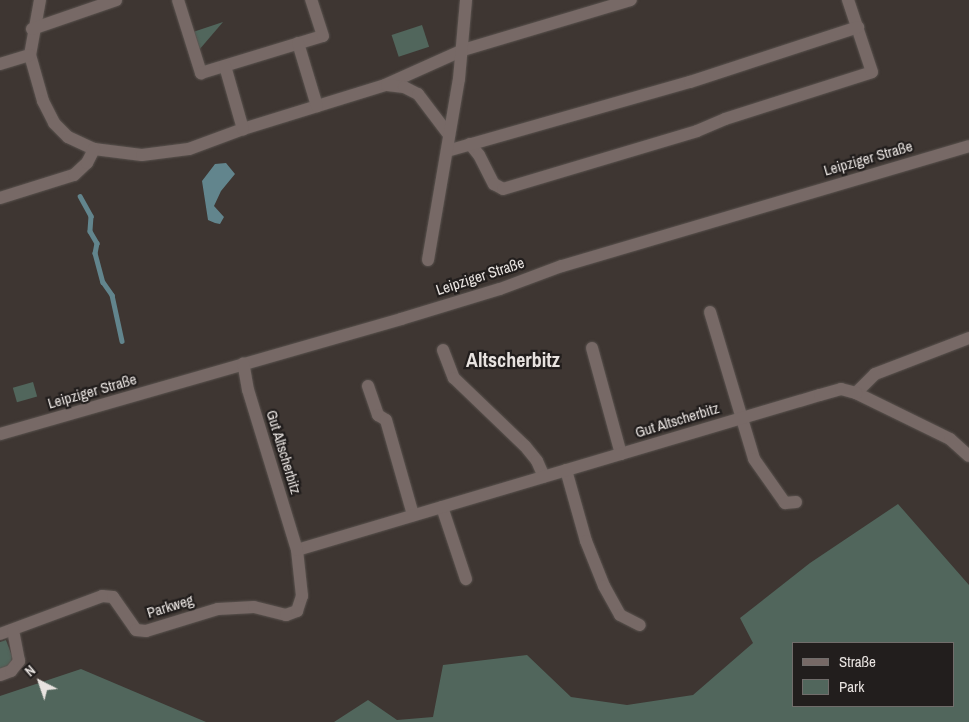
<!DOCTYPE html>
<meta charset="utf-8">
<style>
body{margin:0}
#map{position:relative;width:969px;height:722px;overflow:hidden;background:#3e3632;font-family:"Archivo Narrow",sans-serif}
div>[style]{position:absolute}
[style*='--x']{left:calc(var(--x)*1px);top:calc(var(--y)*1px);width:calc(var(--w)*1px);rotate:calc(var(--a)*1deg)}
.green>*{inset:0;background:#51665c;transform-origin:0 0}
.water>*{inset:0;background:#62858d}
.stream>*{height:4.5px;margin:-2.25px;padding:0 2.25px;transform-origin:2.25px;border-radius:2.25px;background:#62858d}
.roads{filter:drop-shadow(0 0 1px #59524e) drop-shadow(0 0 1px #59524e)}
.minor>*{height:12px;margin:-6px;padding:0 6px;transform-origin:6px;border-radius:6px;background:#776966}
span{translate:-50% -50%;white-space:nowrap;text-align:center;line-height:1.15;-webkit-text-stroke:4.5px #221e1d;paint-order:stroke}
.street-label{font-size:15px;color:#e8e3e0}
.district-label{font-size:20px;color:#e8e3e0;font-weight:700}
.legend{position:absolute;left:792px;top:642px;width:162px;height:65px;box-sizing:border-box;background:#221e1d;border:1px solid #716d6b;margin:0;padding:6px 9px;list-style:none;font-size:15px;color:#e8e3e0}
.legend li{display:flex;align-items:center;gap:10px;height:25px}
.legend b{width:25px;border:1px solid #716d6b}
.north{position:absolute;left:15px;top:657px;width:50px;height:50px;-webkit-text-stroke:4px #221e1d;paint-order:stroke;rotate:319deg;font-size:14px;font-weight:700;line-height:20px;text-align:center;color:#e8e3e0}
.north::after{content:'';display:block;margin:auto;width:18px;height:22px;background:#e8e3e0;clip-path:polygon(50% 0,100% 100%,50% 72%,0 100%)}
</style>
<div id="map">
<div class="green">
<div style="clip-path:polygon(223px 22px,199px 50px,193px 32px)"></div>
<div style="left:422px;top:25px;width:23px;height:32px;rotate:72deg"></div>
<div style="left:33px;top:382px;width:15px;height:21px;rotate:74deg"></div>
<div style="clip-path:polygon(evenodd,898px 504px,969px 585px,969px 722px,334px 722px,368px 700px,397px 720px,433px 717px,443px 665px,527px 655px,571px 697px,627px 705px,693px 695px,753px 643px,740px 618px,810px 563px,898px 504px,793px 643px,953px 643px,953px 706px,793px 706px,793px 643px)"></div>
<div style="clip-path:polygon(6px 640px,12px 656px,11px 665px,0 670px,0 642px)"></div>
<div style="clip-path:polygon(81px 669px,206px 722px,0 722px,0 696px)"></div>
</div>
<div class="water">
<div style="clip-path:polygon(226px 163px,235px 174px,221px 191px,214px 206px,224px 217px,220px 224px,215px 223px,208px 220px,202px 181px,215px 164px)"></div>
</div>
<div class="stream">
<div style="--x:80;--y:196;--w:23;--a:61"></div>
<div style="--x:91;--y:216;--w:15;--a:94"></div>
<div style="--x:90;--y:231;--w:14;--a:60"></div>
<div style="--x:97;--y:243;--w:10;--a:101"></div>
<div style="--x:95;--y:253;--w:30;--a:75"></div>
<div style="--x:103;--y:282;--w:16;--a:55"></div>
<div style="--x:112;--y:295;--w:47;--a:77.7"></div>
</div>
<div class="roads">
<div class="minor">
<div style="--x:40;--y:0;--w:56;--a:100.3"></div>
<div style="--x:30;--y:55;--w:48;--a:74.2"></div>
<div style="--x:43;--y:101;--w:25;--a:63"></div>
<div style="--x:54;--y:123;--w:20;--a:45"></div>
<div style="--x:68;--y:137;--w:29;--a:25"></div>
<div style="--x:94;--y:149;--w:48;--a:7.1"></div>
<div style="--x:142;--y:155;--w:47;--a:-7.3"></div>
<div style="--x:189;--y:149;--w:58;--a:-20.3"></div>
<div style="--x:243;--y:129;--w:149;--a:-17.2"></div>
<div style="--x:385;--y:85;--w:85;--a:-24.2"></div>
<div style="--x:463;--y:50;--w:175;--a:-16.6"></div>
<div style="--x:178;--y:0;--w:77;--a:72.5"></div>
<div style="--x:201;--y:73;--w:127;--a:-16.9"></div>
<div style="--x:323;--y:36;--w:38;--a:-108"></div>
<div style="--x:32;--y:29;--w:89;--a:-19"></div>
<div style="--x:298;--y:43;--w:66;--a:73.2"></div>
<div style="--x:0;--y:64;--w:31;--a:-17"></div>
<div style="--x:225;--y:66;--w:66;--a:74.1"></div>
<div style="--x:387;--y:85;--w:17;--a:7"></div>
<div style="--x:404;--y:87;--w:16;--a:27"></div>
<div style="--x:418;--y:94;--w:51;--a:52.9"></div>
<div style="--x:470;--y:144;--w:14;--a:51"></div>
<div style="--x:479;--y:155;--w:33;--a:63"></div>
<div style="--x:494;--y:184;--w:10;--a:29"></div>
<div style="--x:503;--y:189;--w:202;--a:-16.6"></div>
<div style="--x:697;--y:131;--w:30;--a:-23"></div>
<div style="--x:725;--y:119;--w:154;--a:-17.7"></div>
<div style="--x:872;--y:72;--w:76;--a:-108.4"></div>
<div style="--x:447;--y:151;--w:253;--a:-15.9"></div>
<div style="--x:690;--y:82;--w:177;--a:-18.1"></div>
<div style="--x:0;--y:198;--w:77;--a:-17.3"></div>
<div style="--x:74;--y:175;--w:18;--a:-43"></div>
<div style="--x:87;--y:163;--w:16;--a:-63"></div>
<div style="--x:428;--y:260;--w:184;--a:-80.3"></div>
<div style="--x:459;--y:79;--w:79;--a:-84.9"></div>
<div style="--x:710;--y:312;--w:153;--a:73.3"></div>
<div style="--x:754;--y:459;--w:54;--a:54.8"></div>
<div style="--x:785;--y:503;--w:11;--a:-5"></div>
<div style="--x:969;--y:338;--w:101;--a:159"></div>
<div style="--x:875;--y:374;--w:27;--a:135"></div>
<div style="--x:856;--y:393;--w:105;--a:26.1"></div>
<div style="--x:950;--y:439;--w:25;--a:42"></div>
<div style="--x:592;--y:348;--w:110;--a:74.7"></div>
<div style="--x:443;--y:350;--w:30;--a:69"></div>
<div style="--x:454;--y:378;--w:98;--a:43.8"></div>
<div style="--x:525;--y:446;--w:19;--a:51"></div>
<div style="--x:537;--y:461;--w:17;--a:66"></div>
<div style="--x:368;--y:386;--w:31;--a:71"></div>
<div style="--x:378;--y:415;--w:9;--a:32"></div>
<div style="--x:386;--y:420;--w:99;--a:74.1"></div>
<div style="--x:0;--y:434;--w:417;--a:-16"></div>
<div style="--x:401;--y:319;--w:103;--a:-16.9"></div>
<div style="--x:500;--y:289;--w:66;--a:-20.4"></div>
<div style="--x:562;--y:266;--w:424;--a:-16.4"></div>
<div style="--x:566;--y:470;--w:74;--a:74.3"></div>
<div style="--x:586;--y:541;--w:48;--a:68.2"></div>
<div style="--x:604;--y:586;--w:33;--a:61"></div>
<div style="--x:620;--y:615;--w:22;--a:27"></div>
<div style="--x:442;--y:507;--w:76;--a:71.6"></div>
<div style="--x:297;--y:550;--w:545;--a:-16.51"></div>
<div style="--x:820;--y:395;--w:22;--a:-16"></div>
<div style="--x:841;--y:389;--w:16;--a:15"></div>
<div style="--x:0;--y:634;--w:109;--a:-20.4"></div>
<div style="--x:102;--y:596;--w:11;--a:5"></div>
<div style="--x:113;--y:597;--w:40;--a:55.1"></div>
<div style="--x:136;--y:630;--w:10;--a:6"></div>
<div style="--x:146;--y:631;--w:75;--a:-17"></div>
<div style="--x:218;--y:609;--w:36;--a:-3"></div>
<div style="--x:254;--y:607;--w:33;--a:14"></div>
<div style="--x:286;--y:615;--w:12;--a:-20"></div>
<div style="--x:297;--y:611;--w:16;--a:-72"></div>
<div style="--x:302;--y:596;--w:46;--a:-96.2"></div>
<div style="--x:297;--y:550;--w:167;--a:-107"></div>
<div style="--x:248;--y:390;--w:27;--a:-100"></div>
<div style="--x:0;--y:675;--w:12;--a:-20"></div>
<div style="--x:11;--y:671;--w:13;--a:-51"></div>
<div style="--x:19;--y:661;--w:31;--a:-101"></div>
</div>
</div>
<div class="street-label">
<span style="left:868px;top:158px;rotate:-16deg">Leipziger Straße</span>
<span style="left:480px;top:276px;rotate:-18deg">Leipziger Straße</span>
<span style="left:92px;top:391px;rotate:-16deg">Leipziger Straße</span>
<span style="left:677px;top:420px;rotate:-17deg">Gut Altscherbitz</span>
<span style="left:284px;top:452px;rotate:73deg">Gut Altscherbitz</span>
<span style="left:170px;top:606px;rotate:-17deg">Parkweg</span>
</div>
<div class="district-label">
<span style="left:513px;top:359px">Altscherbitz</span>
</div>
<ul class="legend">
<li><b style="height:6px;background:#776966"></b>Straße</li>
<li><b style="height:14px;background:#51665c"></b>Park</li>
</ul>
<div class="north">N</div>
</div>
